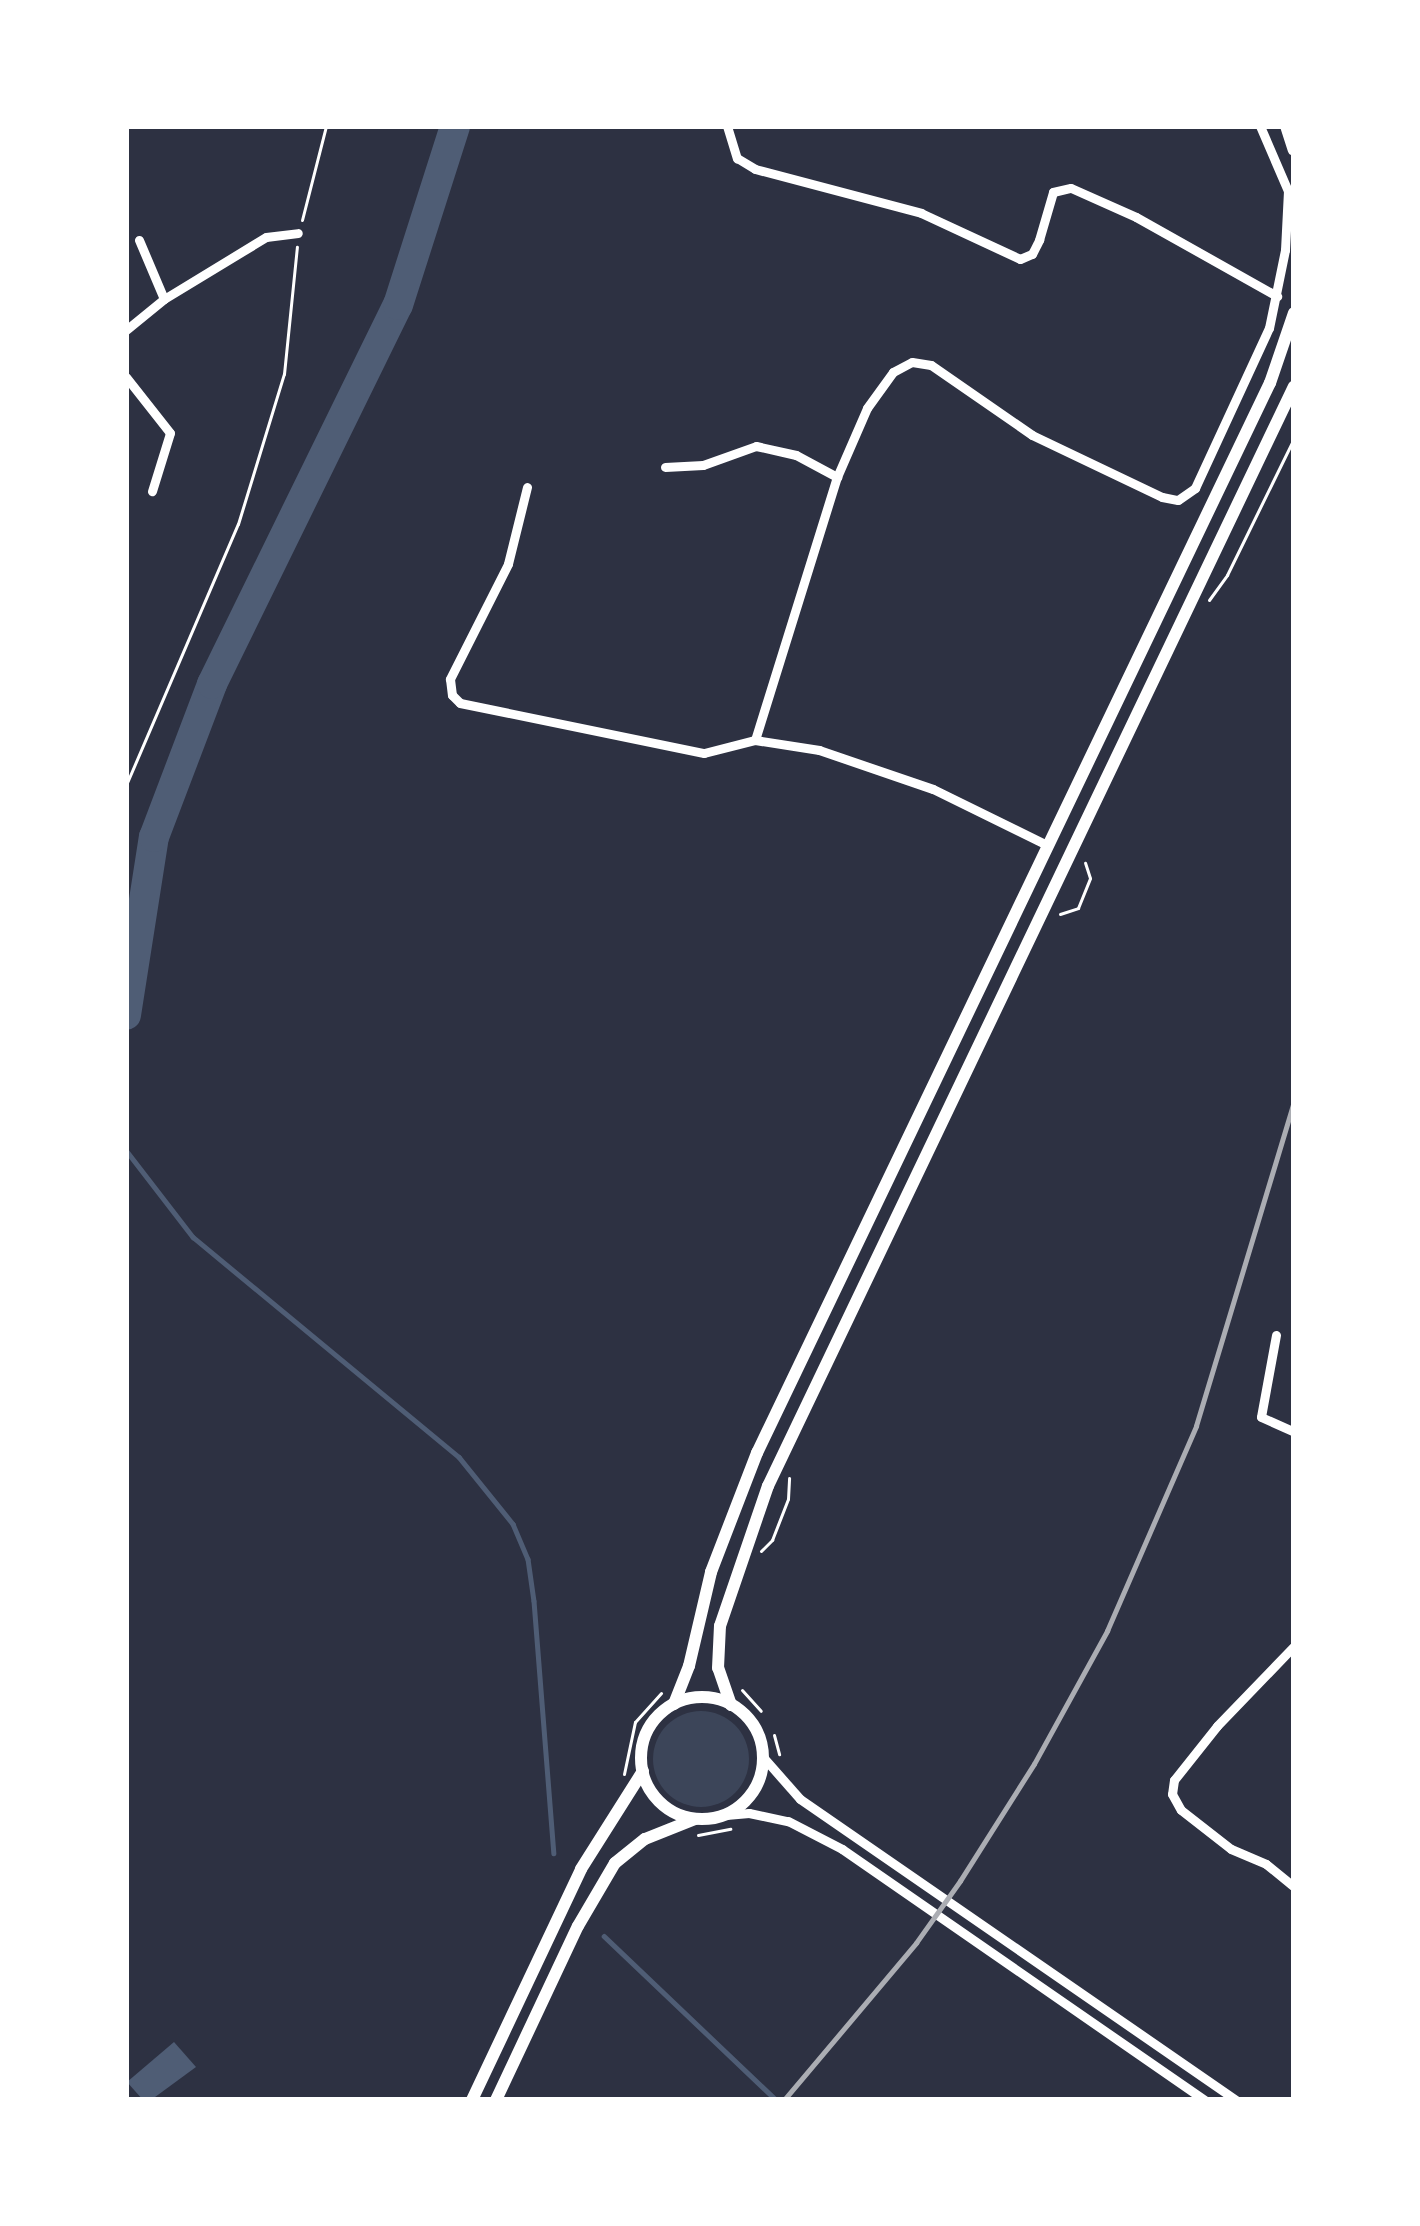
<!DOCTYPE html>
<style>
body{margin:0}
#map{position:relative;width:1420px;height:2226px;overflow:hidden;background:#2d3142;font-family:Figtree,sans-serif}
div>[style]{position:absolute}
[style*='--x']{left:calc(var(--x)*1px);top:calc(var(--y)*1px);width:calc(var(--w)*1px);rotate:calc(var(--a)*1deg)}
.green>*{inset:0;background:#3c4559}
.round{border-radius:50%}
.water>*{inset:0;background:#4f5d75}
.stream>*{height:4.5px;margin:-2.25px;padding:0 2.25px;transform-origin:2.25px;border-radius:2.25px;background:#4f5d75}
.river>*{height:30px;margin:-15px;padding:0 15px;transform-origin:15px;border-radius:15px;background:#4f5d75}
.path>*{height:3px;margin:-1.5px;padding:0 1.5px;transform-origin:1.5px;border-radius:1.5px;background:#fff}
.minor>*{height:9px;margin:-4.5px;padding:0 4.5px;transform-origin:4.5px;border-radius:4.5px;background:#fff}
.tertiary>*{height:12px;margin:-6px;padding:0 6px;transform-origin:6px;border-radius:6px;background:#fff}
.tertiary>.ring{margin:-6px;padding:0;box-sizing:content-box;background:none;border:12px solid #fff;border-radius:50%}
.rail>*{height:4.5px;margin:-2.25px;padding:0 2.25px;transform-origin:2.25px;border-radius:2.25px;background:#abadb3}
span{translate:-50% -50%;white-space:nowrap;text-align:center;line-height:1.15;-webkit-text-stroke:9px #fff;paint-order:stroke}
.frame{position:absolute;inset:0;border:129px solid #fff;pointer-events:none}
</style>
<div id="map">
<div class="green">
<div class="round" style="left:653px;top:1711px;width:96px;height:96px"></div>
</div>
<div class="water">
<div style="clip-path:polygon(174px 2042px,196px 2067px,151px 2100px,143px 2100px,127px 2082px)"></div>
</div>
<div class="stream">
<div style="--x:126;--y:1150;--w:110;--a:52.4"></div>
<div style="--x:193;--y:1237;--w:345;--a:39.6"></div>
<div style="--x:459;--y:1457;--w:86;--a:51.1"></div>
<div style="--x:513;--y:1524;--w:38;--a:67"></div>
<div style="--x:528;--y:1559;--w:42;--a:81.9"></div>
<div style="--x:534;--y:1601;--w:253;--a:85.5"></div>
<div style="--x:604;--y:1936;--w:238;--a:43.6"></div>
</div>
<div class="river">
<div style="--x:126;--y:1015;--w:180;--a:-81.1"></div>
<div style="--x:154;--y:837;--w:164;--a:-69.2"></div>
<div style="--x:212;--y:684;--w:422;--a:-63.9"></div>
<div style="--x:398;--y:305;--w:188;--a:-72.3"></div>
</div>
<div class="path">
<div style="--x:302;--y:220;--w:97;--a:-75.7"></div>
<div style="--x:1209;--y:600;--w:31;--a:-54"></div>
<div style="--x:1227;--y:575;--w:153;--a:-63.9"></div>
<div style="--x:126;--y:785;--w:284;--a:-66.8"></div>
<div style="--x:238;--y:524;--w:157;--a:-73"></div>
<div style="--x:284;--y:374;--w:128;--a:-84.2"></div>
<div style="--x:1060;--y:914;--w:19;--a:-18"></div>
<div style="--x:1078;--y:908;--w:32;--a:-68"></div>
<div style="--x:1090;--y:878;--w:16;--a:-108"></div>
<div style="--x:761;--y:1551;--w:16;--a:-45"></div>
<div style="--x:772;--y:1540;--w:44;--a:-68.7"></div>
<div style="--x:788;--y:1499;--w:21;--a:-87"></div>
<div style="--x:742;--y:1690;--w:28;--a:48"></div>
<div style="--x:774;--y:1735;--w:20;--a:75"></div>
<div style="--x:624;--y:1774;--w:53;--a:-78.1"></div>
<div style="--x:635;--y:1722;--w:39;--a:-48"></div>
<div style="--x:698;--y:1835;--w:33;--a:-11"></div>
</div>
<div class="minor">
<div style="--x:727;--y:126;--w:34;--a:73"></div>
<div style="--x:737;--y:158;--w:21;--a:31"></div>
<div style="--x:755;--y:169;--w:172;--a:14.8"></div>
<div style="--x:921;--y:213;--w:109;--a:24.9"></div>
<div style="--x:1020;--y:259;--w:13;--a:-23"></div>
<div style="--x:1032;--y:254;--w:16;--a:-63"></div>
<div style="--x:1039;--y:240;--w:50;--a:-73.7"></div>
<div style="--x:1053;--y:192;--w:18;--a:-13"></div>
<div style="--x:1071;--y:188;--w:71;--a:24"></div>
<div style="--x:1136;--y:217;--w:162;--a:29.3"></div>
<div style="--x:139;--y:240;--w:64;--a:67"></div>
<div style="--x:126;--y:330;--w:49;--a:-39.2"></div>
<div style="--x:164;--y:299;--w:119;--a:-31.3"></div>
<div style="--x:266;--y:237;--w:32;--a:-7"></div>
<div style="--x:126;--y:377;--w:71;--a:51.8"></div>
<div style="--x:170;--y:433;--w:61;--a:107.2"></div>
<div style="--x:665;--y:467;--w:38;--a:-3"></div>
<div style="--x:703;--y:465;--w:56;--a:-19.7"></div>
<div style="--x:756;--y:446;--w:41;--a:12.7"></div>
<div style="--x:796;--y:455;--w:47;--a:28.2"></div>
<div style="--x:527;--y:487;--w:79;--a:103.9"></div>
<div style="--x:508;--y:564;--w:129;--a:116.8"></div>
<div style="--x:450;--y:679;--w:16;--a:83"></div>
<div style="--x:452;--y:695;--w:11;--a:45"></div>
<div style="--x:460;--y:703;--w:249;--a:11.6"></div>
<div style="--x:704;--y:753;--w:53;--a:-14.3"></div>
<div style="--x:755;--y:740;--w:65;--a:8.9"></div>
<div style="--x:819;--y:750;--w:120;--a:18.9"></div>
<div style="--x:933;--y:789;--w:127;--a:26.2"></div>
<div style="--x:755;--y:740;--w:275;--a:-72.7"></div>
<div style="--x:837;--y:477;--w:75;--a:-66.5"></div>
<div style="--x:867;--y:408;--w:44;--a:-54.2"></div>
<div style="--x:893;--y:372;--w:21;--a:-28"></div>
<div style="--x:912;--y:362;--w:19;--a:9"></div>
<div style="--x:931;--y:365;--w:123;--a:34.7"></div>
<div style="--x:1032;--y:435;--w:144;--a:25.5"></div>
<div style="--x:1162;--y:497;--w:16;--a:11"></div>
<div style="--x:1178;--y:500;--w:21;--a:-35"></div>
<div style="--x:1195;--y:488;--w:176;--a:-65.2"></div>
<div style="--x:1269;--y:328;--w:80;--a:-78.4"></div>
<div style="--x:1285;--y:250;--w:59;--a:-87.1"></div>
<div style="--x:1288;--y:191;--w:71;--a:-113.3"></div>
<div style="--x:1276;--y:1335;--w:83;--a:100.4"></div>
<div style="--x:1261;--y:1417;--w:36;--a:24"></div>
<div style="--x:1294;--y:1646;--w:111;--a:133.9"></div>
<div style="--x:1217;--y:1726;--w:69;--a:128.5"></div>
<div style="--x:1174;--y:1780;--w:14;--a:98"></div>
<div style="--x:1172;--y:1794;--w:18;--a:61"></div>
<div style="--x:1181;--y:1810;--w:63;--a:38"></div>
<div style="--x:1231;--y:1849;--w:38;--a:23"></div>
<div style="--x:1266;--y:1864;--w:36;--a:39"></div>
<div style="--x:763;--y:1757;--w:56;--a:48.6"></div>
<div style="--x:800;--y:1799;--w:530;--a:34.62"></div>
<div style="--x:726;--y:1815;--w:23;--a:-5"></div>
<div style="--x:749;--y:1813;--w:40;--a:12"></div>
<div style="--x:788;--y:1821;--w:61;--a:27.4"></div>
<div style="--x:842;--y:1849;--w:441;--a:34.7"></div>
</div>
<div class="tertiary">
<div style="--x:1286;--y:126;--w:25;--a:72"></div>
<div class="ring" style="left:641px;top:1697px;width:110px;height:110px"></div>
<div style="--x:674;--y:1704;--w:41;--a:-68.5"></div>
<div style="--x:689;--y:1666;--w:97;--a:-76.8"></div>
<div style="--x:711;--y:1572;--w:128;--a:-68.9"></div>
<div style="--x:757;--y:1453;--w:1187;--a:-64.39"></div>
<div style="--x:1270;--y:383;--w:74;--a:-71.1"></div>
<div style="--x:731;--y:1705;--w:39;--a:-109"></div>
<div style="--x:718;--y:1668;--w:42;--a:-87.3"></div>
<div style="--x:720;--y:1626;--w:148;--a:-71.1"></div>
<div style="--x:768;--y:1486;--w:1219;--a:-64.44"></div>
<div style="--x:472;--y:2100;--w:255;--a:-64.7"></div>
<div style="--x:581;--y:1869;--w:116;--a:-57.7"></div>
<div style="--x:496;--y:2100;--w:192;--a:-64.8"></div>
<div style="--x:578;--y:1926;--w:73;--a:-59.6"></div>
<div style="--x:615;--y:1863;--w:38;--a:-39"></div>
<div style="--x:645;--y:1839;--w:54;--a:-21.8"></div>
</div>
<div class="rail">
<div style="--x:784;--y:2100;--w:205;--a:-49.9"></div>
<div style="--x:916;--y:1943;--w:76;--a:-54.6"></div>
<div style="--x:960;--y:1881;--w:138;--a:-57.7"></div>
<div style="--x:1034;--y:1764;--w:152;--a:-61.2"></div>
<div style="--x:1107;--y:1631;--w:223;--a:-66.5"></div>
<div style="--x:1196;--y:1426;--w:338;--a:-73.2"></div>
</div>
<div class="frame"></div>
</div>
